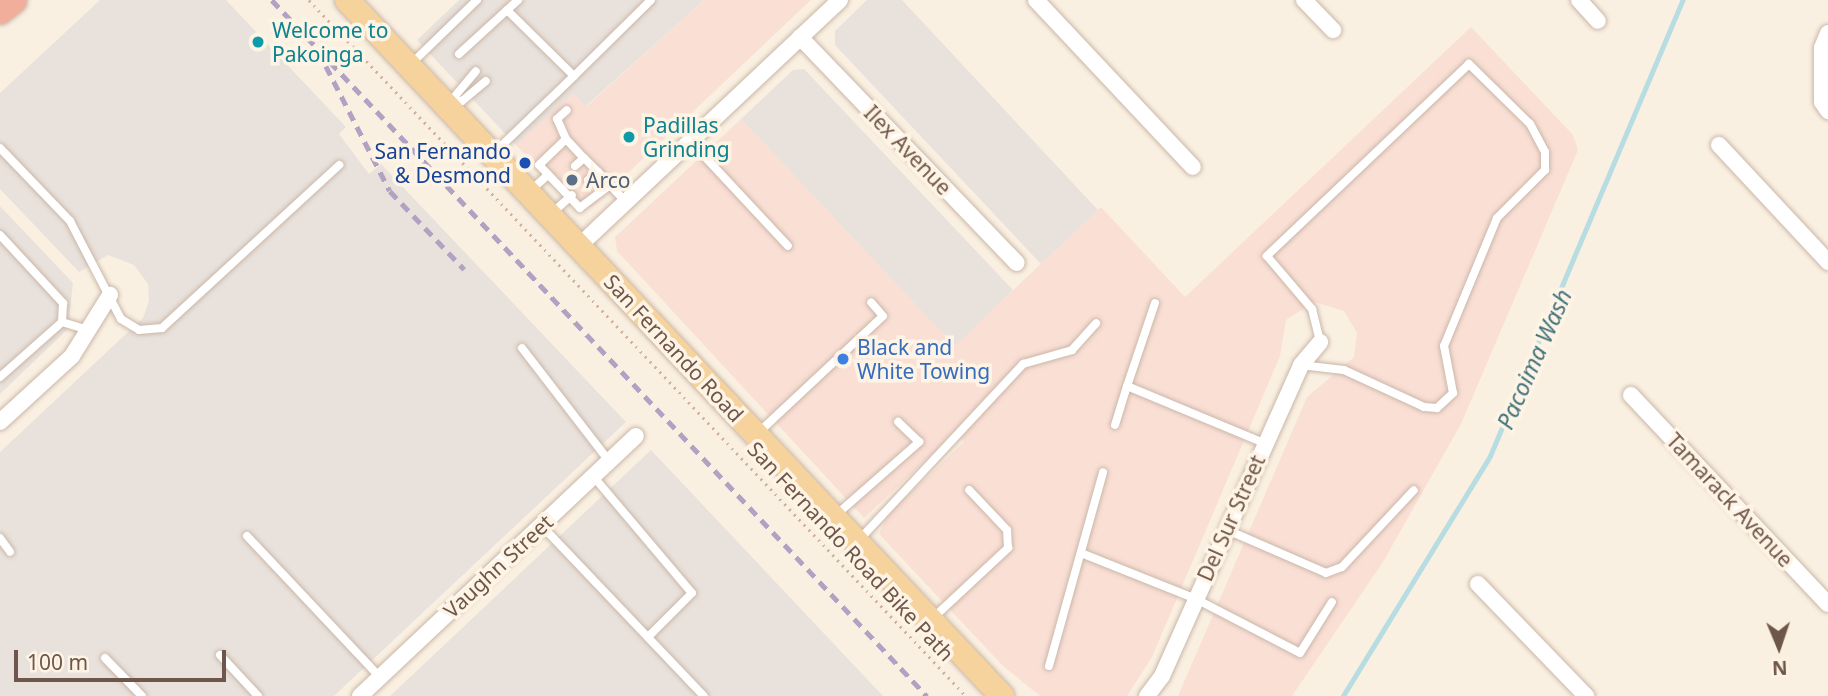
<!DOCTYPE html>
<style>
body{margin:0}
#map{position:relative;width:1828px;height:696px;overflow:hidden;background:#faf0e1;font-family:"Noto Sans",sans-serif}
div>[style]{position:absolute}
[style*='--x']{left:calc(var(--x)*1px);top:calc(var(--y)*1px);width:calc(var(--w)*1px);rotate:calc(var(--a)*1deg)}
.commercial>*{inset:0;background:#fadfd5}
.industrial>*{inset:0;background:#e9e2dc}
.stream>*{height:4.5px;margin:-2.25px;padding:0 2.25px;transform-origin:2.25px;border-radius:2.25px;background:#b7dde2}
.path>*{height:2.5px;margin-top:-1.25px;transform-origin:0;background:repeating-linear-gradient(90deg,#d2b19e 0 2px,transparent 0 7px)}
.roads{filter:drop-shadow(0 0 2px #cab7a9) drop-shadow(0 0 2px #cab7a9)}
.lane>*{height:8px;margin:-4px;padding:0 4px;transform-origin:4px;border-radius:4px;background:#fff}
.street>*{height:16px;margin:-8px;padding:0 8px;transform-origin:8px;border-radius:8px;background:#fff}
.primary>*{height:24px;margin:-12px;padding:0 12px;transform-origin:12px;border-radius:12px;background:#f6d29c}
.highway>*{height:28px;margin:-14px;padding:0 14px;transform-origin:14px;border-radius:14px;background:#f1af9b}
.rail>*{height:4.5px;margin-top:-2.25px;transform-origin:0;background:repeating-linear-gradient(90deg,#b2a1c2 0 10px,transparent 0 17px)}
.dots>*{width:19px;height:19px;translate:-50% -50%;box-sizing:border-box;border:4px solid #fef4e6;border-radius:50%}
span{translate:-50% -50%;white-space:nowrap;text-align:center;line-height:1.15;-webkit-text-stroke:7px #fef4e6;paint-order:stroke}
.culture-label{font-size:21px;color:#0d838f}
.left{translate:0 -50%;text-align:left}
.street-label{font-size:21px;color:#6f564a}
.transit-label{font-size:21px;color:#164399}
.right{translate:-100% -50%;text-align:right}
.service-label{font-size:21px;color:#4e5e75}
.shop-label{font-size:21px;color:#366cbe}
.water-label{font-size:23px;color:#42737b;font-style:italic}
.north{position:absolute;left:1744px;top:612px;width:70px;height:70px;-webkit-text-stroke:5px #fef4e6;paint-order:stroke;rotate:178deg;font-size:19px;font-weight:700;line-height:28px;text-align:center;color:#6f564a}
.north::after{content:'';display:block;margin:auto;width:24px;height:32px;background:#6f564a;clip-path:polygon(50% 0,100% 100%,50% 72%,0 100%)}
.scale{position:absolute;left:14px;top:650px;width:212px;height:32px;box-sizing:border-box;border:4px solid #6f564a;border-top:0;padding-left:9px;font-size:21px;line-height:24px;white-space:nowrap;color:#6f564a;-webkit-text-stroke:5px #fef4e6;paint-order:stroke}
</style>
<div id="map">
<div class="commercial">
<div style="clip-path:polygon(704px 0,811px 0,592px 207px,576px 208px,516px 145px,573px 92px,587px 106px)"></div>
<div style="clip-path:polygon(1471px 27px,1573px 135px,1578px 150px,1461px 424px,1383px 562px,1292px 696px,1178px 696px,1307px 397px,1354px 357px,1357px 333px,1344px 311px,1314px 302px,1286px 320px,1280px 356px,1152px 657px,1127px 696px,1040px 696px,1002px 665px,879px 534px,888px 514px,964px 442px,955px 433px,864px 518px,617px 251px,615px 237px,741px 119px,955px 345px,1101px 207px,1185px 297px)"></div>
</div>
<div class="industrial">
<div style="clip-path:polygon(100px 0,226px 0,346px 127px,339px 134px,369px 174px,381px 164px,626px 422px,334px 696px,0 696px,0 452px,143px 318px,149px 301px,148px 284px,134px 265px,108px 255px,79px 272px,0 189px,0 93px)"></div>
<div style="clip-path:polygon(459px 0,704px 0,586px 106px,573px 93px,516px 145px,417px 40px)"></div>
<div style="clip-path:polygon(867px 0,902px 0,1098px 210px,1041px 264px,835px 45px,835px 31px)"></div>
<div style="clip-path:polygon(804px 69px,1013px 290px,955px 346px,741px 119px,793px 70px)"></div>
<div style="clip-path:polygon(0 206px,73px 283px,68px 329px,0 394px)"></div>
<div style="clip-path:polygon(651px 450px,883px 696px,390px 696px)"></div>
</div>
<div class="stream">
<div style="--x:1343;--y:696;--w:281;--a:-58.5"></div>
<div style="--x:1490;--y:456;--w:495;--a:-67.1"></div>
</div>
<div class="path">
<div style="--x:309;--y:0;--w:957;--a:46.65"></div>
</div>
<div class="roads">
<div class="lane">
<div style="--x:507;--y:10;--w:15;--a:-42"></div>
<div style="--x:459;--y:54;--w:65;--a:-42.5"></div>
<div style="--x:507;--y:10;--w:94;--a:44.6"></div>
<div style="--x:574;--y:76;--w:111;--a:136.1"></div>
<div style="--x:411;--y:64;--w:92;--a:-44.1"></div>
<div style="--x:574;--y:76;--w:108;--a:-44.6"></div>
<div style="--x:453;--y:100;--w:9;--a:6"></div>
<div style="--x:462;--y:101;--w:31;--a:-40"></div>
<div style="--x:450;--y:102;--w:40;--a:-50"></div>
<div style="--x:566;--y:139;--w:22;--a:-114"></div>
<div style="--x:557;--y:119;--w:13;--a:-42"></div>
<div style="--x:691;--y:142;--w:142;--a:47"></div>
<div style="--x:0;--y:148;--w:101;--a:46.2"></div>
<div style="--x:70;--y:221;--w:110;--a:62.5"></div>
<div style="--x:121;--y:319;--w:21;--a:31"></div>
<div style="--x:139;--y:330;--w:23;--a:-5"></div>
<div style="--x:162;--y:328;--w:241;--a:-42.6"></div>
<div style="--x:575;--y:166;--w:12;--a:-42"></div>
<div style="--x:588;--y:180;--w:13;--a:-39"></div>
<div style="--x:610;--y:185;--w:38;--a:143"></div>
<div style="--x:580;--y:208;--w:59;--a:-133.6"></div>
<div style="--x:539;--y:165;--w:37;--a:-44"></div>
<div style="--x:566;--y:139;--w:26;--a:47"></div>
<div style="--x:584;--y:158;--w:20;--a:45"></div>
<div style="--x:598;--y:172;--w:18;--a:47"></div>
<div style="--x:610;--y:185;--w:23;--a:47"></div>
<div style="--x:530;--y:191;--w:24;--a:-42"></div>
<div style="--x:551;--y:214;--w:28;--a:-42"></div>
<div style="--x:0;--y:235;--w:93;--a:47.2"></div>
<div style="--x:63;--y:303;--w:19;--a:93"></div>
<div style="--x:62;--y:322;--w:27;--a:17"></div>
<div style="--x:1155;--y:303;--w:88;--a:108.6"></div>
<div style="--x:1127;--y:386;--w:148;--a:22.6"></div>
<div style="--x:522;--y:348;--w:143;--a:52.4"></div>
<div style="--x:1301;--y:365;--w:43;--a:6.6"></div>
<div style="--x:1344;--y:370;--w:88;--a:24.8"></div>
<div style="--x:1424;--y:407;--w:13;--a:4"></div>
<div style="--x:1437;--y:408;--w:22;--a:-43"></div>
<div style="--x:1453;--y:393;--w:48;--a:-100.8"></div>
<div style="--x:1444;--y:346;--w:139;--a:-67.5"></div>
<div style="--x:1497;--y:218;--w:68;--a:-45"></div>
<div style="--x:1545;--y:170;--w:18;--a:-90"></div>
<div style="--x:1545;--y:152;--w:32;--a:-118"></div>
<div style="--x:1530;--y:124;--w:86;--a:-135.5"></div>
<div style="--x:1469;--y:64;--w:279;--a:136.5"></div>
<div style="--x:1267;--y:256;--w:70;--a:49.7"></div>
<div style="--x:1312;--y:309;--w:34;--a:76"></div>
<div style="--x:0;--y:377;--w:83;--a:-41.6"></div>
<div style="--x:1115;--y:425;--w:41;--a:-72.9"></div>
<div style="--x:758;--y:433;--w:171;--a:-43.1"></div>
<div style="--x:883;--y:316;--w:18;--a:-131"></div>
<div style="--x:593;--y:476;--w:153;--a:49.8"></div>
<div style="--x:692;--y:593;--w:62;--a:135"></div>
<div style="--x:836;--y:515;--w:111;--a:-41.3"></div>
<div style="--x:919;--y:442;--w:29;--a:-136"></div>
<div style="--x:541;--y:525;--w:236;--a:46.4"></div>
<div style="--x:1225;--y:529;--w:110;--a:23.5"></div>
<div style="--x:1326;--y:573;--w:17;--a:-21"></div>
<div style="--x:1342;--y:567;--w:105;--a:-46.9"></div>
<div style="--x:247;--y:536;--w:194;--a:46.7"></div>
<div style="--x:0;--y:538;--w:17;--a:54"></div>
<div style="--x:859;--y:540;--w:241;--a:-47"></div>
<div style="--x:1023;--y:364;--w:51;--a:-15.9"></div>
<div style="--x:1072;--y:350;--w:36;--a:-48"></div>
<div style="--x:1081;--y:553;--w:124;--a:21.8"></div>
<div style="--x:1196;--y:599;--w:117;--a:27.4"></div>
<div style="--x:1300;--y:653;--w:60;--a:-57.9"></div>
<div style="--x:933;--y:618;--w:103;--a:-43"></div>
<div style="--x:1008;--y:548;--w:18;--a:-93"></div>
<div style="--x:1007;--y:530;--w:55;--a:-133.5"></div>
<div style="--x:220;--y:655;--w:56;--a:47.2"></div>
<div style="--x:105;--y:658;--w:53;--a:45.8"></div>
<div style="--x:1049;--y:666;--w:201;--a:-74.4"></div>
</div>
<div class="street">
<div style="--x:1036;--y:0;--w:229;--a:46.8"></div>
<div style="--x:1304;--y:0;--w:42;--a:46"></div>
<div style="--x:1579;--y:0;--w:28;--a:48"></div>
<div style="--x:1828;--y:33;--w:16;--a:112"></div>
<div style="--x:1822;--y:48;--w:54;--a:90"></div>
<div style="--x:1822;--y:102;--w:11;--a:56"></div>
<div style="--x:800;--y:37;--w:313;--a:46.2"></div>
<div style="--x:1719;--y:145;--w:160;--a:47"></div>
<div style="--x:578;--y:247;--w:360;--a:-43.3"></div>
<div style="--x:1631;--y:395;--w:287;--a:46.7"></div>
<div style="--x:0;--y:422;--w:98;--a:-42.5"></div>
<div style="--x:72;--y:356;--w:72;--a:-58.1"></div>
<div style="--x:1478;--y:584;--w:156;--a:46"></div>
<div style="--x:360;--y:696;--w:379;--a:-43.3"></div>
<div style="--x:1147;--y:696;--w:25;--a:-53"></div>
<div style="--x:1162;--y:676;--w:341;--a:-65.9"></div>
<div style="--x:1301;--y:365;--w:30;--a:-50"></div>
</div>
<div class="primary">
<div style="--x:347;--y:0;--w:956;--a:46.74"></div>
</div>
<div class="highway">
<div style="--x:0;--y:10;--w:16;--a:-38"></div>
</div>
</div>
<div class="rail">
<div style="--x:272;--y:0;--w:956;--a:46.74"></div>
<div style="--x:326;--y:66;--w:140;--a:62.9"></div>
<div style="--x:390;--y:191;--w:108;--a:46.5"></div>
</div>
<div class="dots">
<div style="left:258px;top:42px;background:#0f9aa8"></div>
<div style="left:629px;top:137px;background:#0f9aa8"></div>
<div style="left:525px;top:163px;background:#1a4fb4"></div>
<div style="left:572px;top:180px;background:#5c6f8a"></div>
<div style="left:843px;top:359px;background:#3f7fe0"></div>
</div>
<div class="culture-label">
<span class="left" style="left:272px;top:42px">Welcome to<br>Pakoinga</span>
<span class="left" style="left:643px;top:137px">Padillas<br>Grinding</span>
</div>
<div class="street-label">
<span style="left:908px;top:150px;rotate:46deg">Ilex Avenue</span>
<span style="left:674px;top:348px;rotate:47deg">San Fernando Road</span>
<span style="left:1730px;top:500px;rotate:47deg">Tamarack Avenue</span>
<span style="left:1231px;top:518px;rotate:-66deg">Del Sur Street</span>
<span style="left:851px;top:551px;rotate:47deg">San Fernando Road Bike Path</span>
<span style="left:498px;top:566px;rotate:-43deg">Vaughn Street</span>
</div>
<div class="transit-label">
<span class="right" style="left:511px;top:163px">San Fernando<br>&amp; Desmond</span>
</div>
<div class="service-label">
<span class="left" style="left:586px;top:180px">Arco</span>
</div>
<div class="shop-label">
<span class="left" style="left:857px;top:359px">Black and<br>White Towing</span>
</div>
<div class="water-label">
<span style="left:1534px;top:359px;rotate:-66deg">Pacoima Wash</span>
</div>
<div class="north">N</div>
<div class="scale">100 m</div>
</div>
